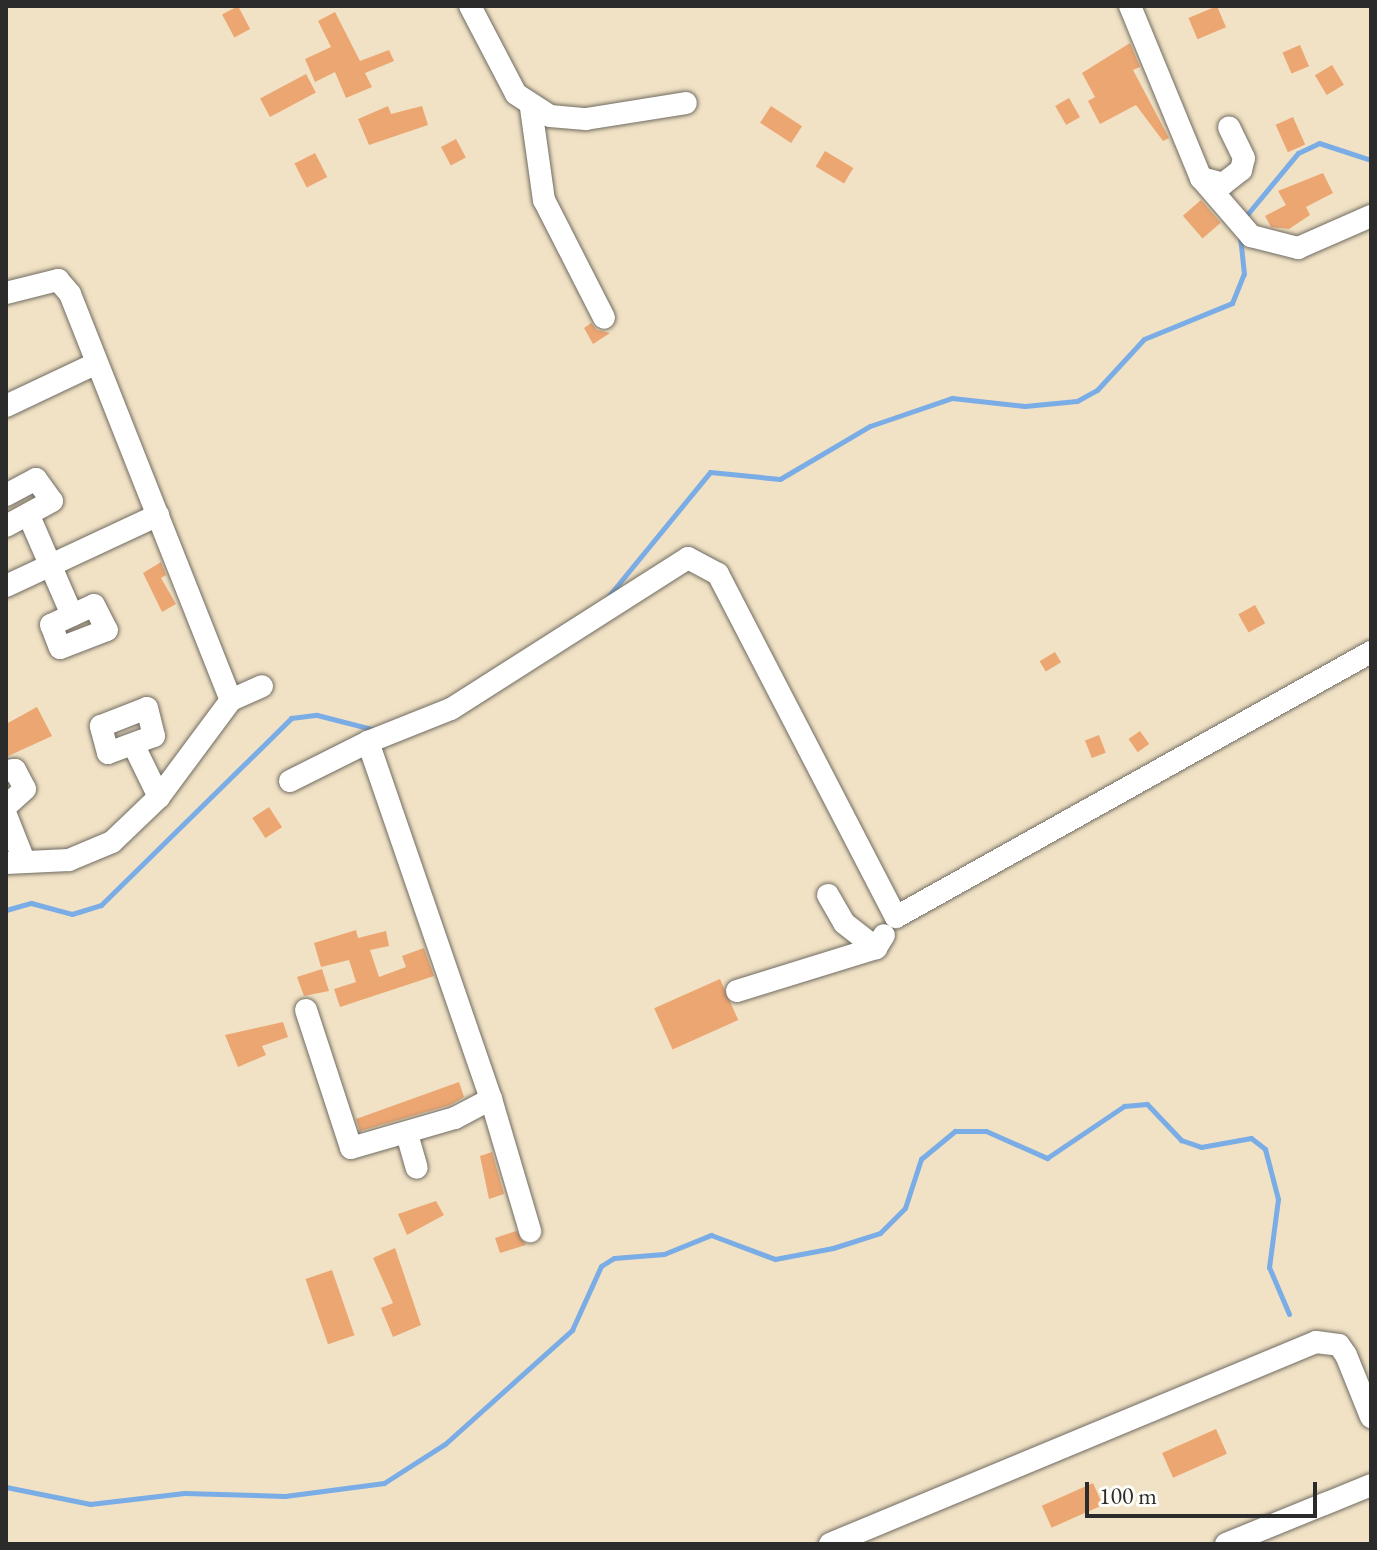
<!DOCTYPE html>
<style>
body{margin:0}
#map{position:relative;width:1377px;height:1550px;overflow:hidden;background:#f1e2c5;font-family:"EB Garamond",serif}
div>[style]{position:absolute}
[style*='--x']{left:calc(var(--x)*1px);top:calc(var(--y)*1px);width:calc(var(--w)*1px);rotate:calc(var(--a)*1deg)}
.stream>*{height:5px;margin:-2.5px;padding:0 2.5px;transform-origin:2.5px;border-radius:2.5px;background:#7aace6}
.building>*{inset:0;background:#eca672;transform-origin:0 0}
.roads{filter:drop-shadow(0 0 2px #706b61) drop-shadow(0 0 2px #706b61)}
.minor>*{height:22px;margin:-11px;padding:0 11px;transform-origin:11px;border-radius:11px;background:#fff}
span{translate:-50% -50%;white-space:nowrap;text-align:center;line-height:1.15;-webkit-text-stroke:6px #fdfcf7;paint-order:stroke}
.frame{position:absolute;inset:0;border:8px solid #2b2b2b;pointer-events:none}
.scale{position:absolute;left:1085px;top:1482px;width:232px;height:36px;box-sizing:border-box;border:4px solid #2b2b2b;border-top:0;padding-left:10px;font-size:24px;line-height:28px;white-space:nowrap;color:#2b2b2b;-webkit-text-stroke:6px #fdfcf7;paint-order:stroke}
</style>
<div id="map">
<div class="stream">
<div style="--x:1245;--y:217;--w:83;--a:-50.4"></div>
<div style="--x:1298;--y:153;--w:23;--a:-25"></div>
<div style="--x:1319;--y:143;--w:55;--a:18.1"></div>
<div style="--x:607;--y:598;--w:163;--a:-50.7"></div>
<div style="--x:710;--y:472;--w:70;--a:5.7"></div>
<div style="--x:780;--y:479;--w:104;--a:-30.5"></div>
<div style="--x:870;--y:426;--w:87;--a:-18.9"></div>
<div style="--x:952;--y:398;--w:73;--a:6.3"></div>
<div style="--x:1025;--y:406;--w:52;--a:-5.5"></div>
<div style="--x:1077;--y:401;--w:23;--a:-29"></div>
<div style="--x:1097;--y:390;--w:69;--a:-47.3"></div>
<div style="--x:1144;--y:339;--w:95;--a:-22.2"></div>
<div style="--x:1232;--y:303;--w:31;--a:-68"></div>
<div style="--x:1244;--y:274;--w:39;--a:-96"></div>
<div style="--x:6;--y:910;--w:26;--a:-16"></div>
<div style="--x:31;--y:903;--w:42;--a:15"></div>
<div style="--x:72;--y:914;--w:30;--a:-17"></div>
<div style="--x:101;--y:905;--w:267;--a:-44.5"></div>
<div style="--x:291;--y:718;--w:26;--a:-7"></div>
<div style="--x:317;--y:715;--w:61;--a:14.3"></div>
<div style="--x:6;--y:1487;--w:86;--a:11.4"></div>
<div style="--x:90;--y:1504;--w:95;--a:-6.7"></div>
<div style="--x:184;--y:1493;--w:101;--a:1.7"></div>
<div style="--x:285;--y:1496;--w:100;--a:-7.5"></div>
<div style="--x:384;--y:1483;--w:72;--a:-32.6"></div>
<div style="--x:445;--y:1444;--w:171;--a:-41.9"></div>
<div style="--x:572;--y:1330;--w:70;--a:-65.6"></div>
<div style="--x:601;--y:1266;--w:15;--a:-32"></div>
<div style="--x:614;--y:1258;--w:50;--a:-4.6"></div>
<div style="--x:664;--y:1254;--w:51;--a:-22"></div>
<div style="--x:711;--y:1235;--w:68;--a:20.6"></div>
<div style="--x:775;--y:1259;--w:59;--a:-10.7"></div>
<div style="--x:833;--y:1248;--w:49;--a:-17.7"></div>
<div style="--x:880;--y:1233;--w:35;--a:-45"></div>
<div style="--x:905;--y:1208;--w:52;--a:-71.9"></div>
<div style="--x:921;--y:1159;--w:44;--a:-39.5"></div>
<div style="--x:955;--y:1131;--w:31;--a:0"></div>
<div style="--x:986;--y:1131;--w:67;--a:23.9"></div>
<div style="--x:1047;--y:1158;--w:93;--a:-34"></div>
<div style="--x:1124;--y:1106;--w:23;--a:-5"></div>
<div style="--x:1147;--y:1104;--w:50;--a:46.6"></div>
<div style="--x:1181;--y:1140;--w:21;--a:19"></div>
<div style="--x:1201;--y:1147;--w:51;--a:-10.2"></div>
<div style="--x:1251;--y:1138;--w:18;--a:38"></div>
<div style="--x:1265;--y:1149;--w:52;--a:75.4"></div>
<div style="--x:1278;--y:1199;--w:69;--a:97.5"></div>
<div style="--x:1269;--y:1267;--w:51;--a:66.9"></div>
</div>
<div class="building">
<div style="left:238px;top:6px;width:26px;height:18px;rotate:62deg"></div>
<div style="left:1217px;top:6px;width:23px;height:31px;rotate:67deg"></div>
<div style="clip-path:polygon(335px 12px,360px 61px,389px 50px,394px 61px,365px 73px,372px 87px,346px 98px,335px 72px,315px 82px,305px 59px,331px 47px,318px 21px)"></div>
<div style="clip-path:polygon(1130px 43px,1140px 67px,1133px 70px,1169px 138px,1163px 141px,1136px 105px,1100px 124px,1088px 101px,1095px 97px,1082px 73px)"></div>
<div style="left:1300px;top:45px;width:23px;height:19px;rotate:67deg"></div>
<div style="left:1332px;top:65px;width:23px;height:20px;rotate:59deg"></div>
<div style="left:306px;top:74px;width:21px;height:52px;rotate:62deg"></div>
<div style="left:1069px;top:98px;width:22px;height:16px;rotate:60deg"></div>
<div style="clip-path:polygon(388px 106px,391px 114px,422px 106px,428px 125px,369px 145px,358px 119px)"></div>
<div style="left:771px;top:106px;width:37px;height:20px;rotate:33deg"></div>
<div style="left:1293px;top:117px;width:30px;height:19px;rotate:66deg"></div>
<div style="left:456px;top:139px;width:21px;height:17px;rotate:62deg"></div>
<div style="left:825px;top:151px;width:33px;height:18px;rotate:31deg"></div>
<div style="left:315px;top:153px;width:27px;height:23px;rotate:63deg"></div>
<div style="clip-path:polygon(1323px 173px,1333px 193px,1306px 207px,1310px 215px,1289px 229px,1271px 227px,1265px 216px,1286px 205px,1278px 191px)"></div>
<div style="left:1201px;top:200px;width:30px;height:24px;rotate:49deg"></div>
<div style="clip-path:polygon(591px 323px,597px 330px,610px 333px,593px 344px,584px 328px)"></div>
<div style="clip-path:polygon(161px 562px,166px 575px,161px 578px,176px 604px,162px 612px,143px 573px)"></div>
<div style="left:1255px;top:605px;width:21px;height:19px;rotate:61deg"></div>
<div style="left:1055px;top:652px;width:12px;height:18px;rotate:59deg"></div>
<div style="clip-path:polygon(37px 707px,52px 736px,6px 757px,6px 724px)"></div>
<div style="left:1140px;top:731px;width:16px;height:14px;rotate:55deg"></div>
<div style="left:1099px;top:735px;width:19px;height:15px;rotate:69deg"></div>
<div style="left:269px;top:807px;width:24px;height:20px;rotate:57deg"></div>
<div style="clip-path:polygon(356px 930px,358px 938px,386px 931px,389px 946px,370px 950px,379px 977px,406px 967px,402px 956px,424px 948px,434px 976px,340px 1007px,334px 989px,356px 982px,349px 960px,321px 967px,314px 943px)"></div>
<div style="clip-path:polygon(322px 969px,329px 991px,304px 996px,297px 977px)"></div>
<div style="left:720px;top:979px;width:45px;height:72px;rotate:66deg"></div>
<div style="clip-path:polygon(283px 1022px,288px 1037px,262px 1046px,266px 1055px,238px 1067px,225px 1035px)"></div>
<div style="clip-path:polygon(459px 1082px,464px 1097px,450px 1105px,360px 1131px,356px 1119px)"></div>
<div style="clip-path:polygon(492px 1152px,504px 1194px,489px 1199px,480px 1156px)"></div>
<div style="clip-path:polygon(436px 1201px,444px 1215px,407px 1235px,398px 1214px)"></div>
<div style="clip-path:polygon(516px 1231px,526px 1245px,500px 1253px,495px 1238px)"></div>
<div style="clip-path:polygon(395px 1248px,421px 1325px,393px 1337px,381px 1308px,393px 1303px,373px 1258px)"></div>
<div style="left:332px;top:1270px;width:69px;height:28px;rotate:71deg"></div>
<div style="left:1216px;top:1429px;width:27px;height:59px;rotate:66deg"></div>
<div style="left:1093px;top:1483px;width:24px;height:56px;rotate:66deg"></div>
</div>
<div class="roads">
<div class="minor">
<div style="--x:470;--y:6;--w:99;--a:62.4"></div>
<div style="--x:516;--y:94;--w:40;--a:32.9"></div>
<div style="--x:550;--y:116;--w:36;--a:5"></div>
<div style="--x:586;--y:119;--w:101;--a:-9.1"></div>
<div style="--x:1130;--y:6;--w:186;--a:67.6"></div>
<div style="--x:1201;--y:178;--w:77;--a:49.2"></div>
<div style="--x:1251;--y:236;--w:49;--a:14.3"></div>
<div style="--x:1298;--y:248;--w:80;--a:-23.7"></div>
<div style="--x:531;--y:108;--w:93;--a:82"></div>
<div style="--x:544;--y:200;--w:132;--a:63"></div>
<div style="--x:1201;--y:178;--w:23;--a:15"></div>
<div style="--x:1223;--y:184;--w:23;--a:-38"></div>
<div style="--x:1241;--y:170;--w:12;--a:-76"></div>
<div style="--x:1244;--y:158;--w:34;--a:-116"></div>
<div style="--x:6;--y:293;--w:54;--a:-14"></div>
<div style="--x:58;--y:280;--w:18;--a:49"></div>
<div style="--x:70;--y:294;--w:437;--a:68.4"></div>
<div style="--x:231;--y:700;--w:121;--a:126.6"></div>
<div style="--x:159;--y:797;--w:65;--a:136.2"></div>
<div style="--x:112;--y:842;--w:47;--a:157.3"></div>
<div style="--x:69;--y:860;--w:63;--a:177.3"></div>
<div style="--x:6;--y:406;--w:98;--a:-25.3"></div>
<div style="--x:6;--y:495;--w:34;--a:-28"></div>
<div style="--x:36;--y:479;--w:27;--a:54"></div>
<div style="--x:52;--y:501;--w:52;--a:151.5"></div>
<div style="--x:29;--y:516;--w:108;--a:66.5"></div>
<div style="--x:6;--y:586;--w:168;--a:-25"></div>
<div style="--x:94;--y:605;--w:28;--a:63"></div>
<div style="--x:107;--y:630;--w:50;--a:159"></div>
<div style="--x:60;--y:648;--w:25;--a:-111"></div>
<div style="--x:51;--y:625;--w:47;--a:-24.9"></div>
<div style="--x:231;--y:700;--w:34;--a:-24"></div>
<div style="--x:147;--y:708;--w:29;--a:76"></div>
<div style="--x:154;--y:736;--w:49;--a:159.7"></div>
<div style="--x:108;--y:753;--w:28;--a:-105"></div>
<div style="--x:101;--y:726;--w:49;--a:-21.4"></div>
<div style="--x:134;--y:746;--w:57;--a:63.9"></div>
<div style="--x:6;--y:771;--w:9;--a:-6"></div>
<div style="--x:15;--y:770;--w:21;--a:62"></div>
<div style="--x:25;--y:789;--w:25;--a:138"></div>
<div style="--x:290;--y:781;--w:87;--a:-26.6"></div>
<div style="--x:6;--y:815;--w:46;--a:68.4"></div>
<div style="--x:828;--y:895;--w:32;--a:60"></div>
<div style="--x:844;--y:923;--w:41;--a:38"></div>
<div style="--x:737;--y:991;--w:145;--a:-17.2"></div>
<div style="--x:876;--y:948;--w:15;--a:-58"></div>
<div style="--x:306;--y:1010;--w:145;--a:71.9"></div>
<div style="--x:351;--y:1148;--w:108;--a:-16.1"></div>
<div style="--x:455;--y:1118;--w:41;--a:-27.8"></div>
<div style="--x:491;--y:1099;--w:378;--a:-109"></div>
<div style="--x:368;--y:742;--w:89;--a:-21.7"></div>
<div style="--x:451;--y:709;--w:281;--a:-32.5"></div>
<div style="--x:688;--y:558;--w:34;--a:28"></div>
<div style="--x:718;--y:574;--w:386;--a:62.6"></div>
<div style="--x:896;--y:917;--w:544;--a:-29.16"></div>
<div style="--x:491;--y:1099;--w:138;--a:73.5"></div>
<div style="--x:407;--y:1134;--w:35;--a:74"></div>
<div style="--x:830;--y:1544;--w:526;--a:-22.57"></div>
<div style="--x:1316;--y:1342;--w:23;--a:7"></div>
<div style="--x:1339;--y:1345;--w:12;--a:55"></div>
<div style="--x:1346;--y:1355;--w:67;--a:68"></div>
<div style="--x:1226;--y:1544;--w:157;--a:-22.1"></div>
</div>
</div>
<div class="frame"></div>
<div class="scale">100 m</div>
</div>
